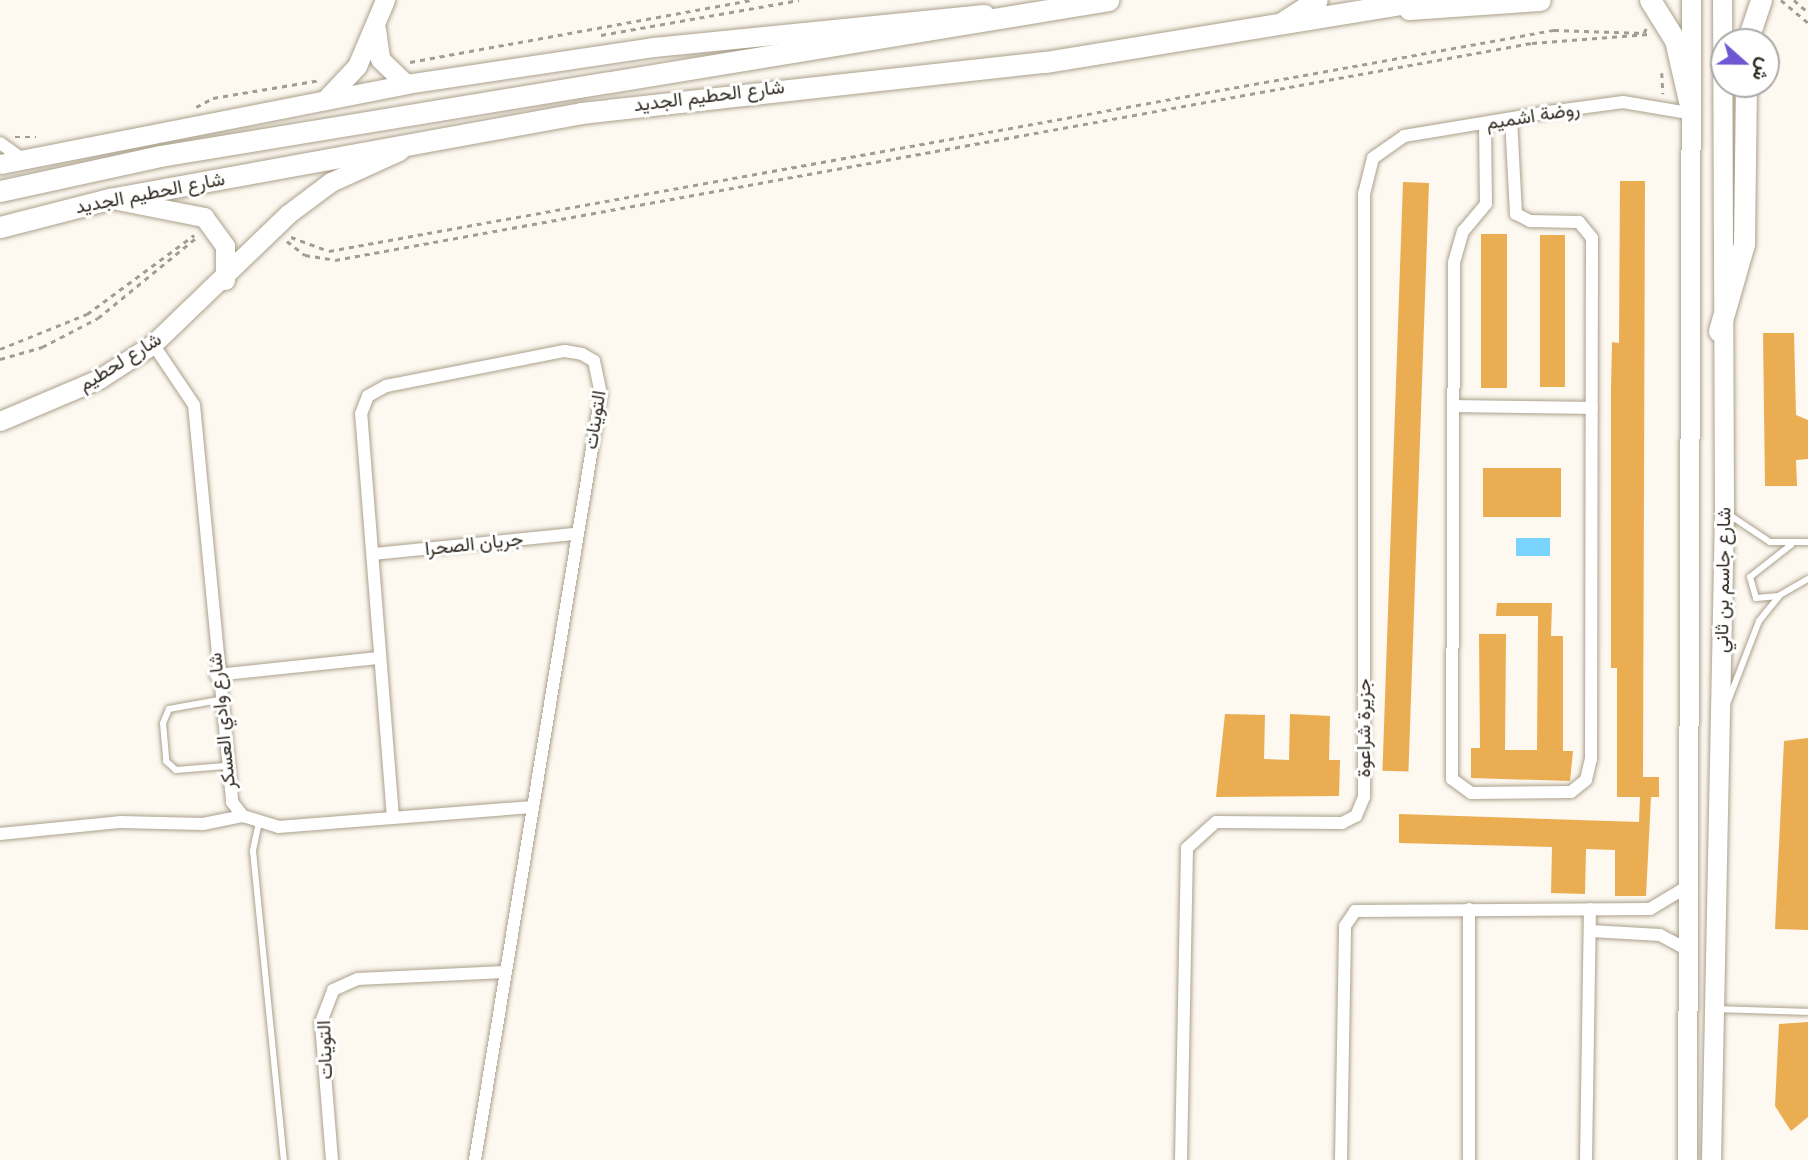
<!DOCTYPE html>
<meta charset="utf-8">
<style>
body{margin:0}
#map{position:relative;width:1808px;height:1160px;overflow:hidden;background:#fdf8f0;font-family:"Noto Serif",Vazirmatn,serif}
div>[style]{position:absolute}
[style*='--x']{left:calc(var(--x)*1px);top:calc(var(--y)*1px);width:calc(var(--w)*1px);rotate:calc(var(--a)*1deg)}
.water>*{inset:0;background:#79d3fc;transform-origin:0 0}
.building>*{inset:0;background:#eaad52;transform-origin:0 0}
.path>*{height:2.5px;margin-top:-1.25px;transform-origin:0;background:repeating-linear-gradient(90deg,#a19c94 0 5px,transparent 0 10px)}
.roads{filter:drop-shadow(0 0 2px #aba08c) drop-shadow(0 0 2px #aba08c)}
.lane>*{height:6px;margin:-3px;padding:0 3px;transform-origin:3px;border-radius:3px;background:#fff}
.street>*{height:12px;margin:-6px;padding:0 6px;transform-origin:6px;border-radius:6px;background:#fff}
.secondary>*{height:19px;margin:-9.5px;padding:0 9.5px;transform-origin:9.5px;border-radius:9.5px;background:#fff}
.primary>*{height:21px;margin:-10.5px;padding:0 10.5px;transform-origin:10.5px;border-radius:10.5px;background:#fff}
span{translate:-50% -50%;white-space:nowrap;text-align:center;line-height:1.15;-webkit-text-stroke:6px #fff;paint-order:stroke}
.street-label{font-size:19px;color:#2f2a22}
.north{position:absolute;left:1710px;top:28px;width:70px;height:70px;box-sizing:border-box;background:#fff;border:2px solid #acaaa7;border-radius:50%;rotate:111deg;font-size:19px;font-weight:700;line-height:28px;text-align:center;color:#2f2a22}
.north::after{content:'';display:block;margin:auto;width:24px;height:32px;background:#6e58d2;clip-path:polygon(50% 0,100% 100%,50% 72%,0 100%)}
</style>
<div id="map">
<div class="water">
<div style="left:1550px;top:538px;width:18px;height:34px;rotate:90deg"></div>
</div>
<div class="building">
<div style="clip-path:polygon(1620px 181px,1645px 181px,1643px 777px,1659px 777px,1659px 797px,1651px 797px,1646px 896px,1615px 896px,1615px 850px,1586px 849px,1585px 894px,1551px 893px,1552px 847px,1399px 843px,1399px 814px,1639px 822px,1640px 797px,1617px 797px,1617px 668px,1611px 668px,1611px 389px,1612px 342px,1619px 343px)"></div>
<div style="left:1403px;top:182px;width:26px;height:589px;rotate:2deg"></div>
<div style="left:1481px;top:234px;width:26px;height:154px"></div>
<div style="left:1540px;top:235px;width:25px;height:152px"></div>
<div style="clip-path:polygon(1763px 333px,1794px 333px,1796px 415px,1808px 420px,1808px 459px,1796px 460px,1797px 486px,1765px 486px)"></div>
<div style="left:1561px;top:468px;width:49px;height:78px;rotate:90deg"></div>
<div style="clip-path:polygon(1497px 603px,1552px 603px,1551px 636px,1563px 636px,1563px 751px,1573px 751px,1570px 781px,1471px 778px,1471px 748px,1480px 748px,1479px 634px,1506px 634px,1505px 750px,1537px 750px,1538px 616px,1496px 616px)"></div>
<div style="clip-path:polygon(1225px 714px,1265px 715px,1264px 759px,1289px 760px,1290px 714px,1330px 716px,1329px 760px,1340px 760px,1339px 796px,1216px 797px)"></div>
<div style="clip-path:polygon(1808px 738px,1808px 930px,1775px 929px,1784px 741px)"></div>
<div style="clip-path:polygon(1808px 1022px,1808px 1117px,1791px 1131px,1775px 1106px,1779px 1024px)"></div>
</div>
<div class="path">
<div style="--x:1781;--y:0;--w:35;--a:40"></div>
<div style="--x:1794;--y:0;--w:18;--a:41"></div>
<div style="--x:601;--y:35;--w:201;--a:-10"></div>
<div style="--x:410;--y:62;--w:348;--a:-10.3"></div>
<div style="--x:1662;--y:73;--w:21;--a:87"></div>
<div style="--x:196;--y:107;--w:19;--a:-28"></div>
<div style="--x:213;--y:98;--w:109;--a:-9.5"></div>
<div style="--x:15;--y:137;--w:21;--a:0"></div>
<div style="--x:291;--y:237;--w:40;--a:20.2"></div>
<div style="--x:329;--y:251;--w:1245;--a:-10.23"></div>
<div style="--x:1554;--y:30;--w:90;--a:1.9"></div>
<div style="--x:1644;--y:33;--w:5;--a:-68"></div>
<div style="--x:287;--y:241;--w:23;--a:38"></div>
<div style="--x:305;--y:255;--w:30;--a:9"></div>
<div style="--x:335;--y:260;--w:1217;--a:-10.28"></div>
<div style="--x:1532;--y:43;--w:117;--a:-4.4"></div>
<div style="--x:0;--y:349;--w:94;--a:-21.9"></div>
<div style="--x:87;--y:314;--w:133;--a:-36.4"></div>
<div style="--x:0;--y:359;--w:44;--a:-15.9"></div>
<div style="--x:42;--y:347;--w:63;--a:-27.4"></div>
<div style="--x:98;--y:318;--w:128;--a:-39.3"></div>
</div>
<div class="roads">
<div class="lane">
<div style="--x:1728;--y:514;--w:50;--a:33.7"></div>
<div style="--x:1770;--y:542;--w:38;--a:0"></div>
<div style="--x:1779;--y:596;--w:23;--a:175"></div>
<div style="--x:1756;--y:598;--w:22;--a:-106"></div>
<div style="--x:1750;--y:577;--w:52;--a:-38"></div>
<div style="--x:219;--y:700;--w:51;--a:169.8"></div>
<div style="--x:169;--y:709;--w:15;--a:113"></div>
<div style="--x:163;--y:723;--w:38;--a:85"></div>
<div style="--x:166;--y:761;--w:13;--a:42"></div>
<div style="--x:176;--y:770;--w:49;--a:-4.7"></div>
<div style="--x:1727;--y:704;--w:89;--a:-68.9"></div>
<div style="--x:1759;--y:621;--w:33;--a:-51"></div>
<div style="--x:1780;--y:595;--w:32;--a:-30"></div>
<div style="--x:259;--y:822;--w:30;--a:102"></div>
<div style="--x:253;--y:851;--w:311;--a:84.3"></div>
<div style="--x:1717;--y:1009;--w:91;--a:1.9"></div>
</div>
<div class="street">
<div style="--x:1485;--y:123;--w:81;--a:89.3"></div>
<div style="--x:1486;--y:204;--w:35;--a:130"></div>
<div style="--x:1463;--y:231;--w:33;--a:106"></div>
<div style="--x:1454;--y:263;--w:516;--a:90.22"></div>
<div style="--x:1452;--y:779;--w:24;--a:36"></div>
<div style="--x:1471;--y:793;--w:100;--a:-0.6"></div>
<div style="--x:1571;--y:792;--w:19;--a:-39"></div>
<div style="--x:1586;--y:780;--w:22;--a:-77"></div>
<div style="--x:1591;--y:759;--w:521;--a:-89.89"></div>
<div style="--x:1592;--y:238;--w:21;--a:-129"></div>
<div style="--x:1579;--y:222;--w:49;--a:-178.8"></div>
<div style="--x:1530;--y:221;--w:16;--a:-153"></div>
<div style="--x:1516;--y:214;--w:95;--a:-93"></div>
<div style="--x:0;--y:143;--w:27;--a:36"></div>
<div style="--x:153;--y:344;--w:73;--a:56.1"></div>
<div style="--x:194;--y:405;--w:399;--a:84.5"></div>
<div style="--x:232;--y:802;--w:18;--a:52"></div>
<div style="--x:243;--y:816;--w:37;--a:17"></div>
<div style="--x:278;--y:827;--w:255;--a:-4.5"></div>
<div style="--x:1455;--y:406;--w:137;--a:0.8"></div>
<div style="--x:373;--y:554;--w:203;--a:-5.7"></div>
<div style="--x:216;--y:675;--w:164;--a:-6"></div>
<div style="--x:393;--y:818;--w:405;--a:-94.5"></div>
<div style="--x:361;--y:414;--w:19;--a:-69"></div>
<div style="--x:368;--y:396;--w:21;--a:-29"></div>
<div style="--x:386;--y:386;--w:182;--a:-11.1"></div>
<div style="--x:565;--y:351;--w:17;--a:10"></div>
<div style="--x:582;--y:354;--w:14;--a:30"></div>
<div style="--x:594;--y:361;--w:34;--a:78"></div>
<div style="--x:601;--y:394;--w:776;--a:99.34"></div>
<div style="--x:0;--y:834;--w:122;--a:-5.7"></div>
<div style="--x:121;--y:822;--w:82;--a:1.4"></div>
<div style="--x:203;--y:824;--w:41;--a:-11.3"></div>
<div style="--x:1469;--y:909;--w:251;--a:90"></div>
<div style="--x:1591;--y:931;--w:69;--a:3.3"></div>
<div style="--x:1660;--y:935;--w:30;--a:28"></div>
<div style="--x:332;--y:1160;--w:138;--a:-94.6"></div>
<div style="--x:321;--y:1022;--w:34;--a:-69"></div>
<div style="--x:333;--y:990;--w:27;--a:-24"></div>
<div style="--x:358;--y:979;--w:146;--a:-2.7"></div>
<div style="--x:1181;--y:1160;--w:312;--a:-88.9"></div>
<div style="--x:1187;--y:848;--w:39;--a:-42"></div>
<div style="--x:1216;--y:822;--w:126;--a:0.5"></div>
<div style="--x:1342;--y:823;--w:16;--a:-27"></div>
<div style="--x:1356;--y:816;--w:21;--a:-67"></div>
<div style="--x:1364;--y:797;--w:603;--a:-90"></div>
<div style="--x:1364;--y:194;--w:37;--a:-76"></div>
<div style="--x:1373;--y:158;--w:38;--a:-35"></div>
<div style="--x:1404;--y:136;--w:147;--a:-9.4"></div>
<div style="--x:1549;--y:112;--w:75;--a:-7.7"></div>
<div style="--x:1623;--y:102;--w:66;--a:9.6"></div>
<div style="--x:1341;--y:1160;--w:234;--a:-89"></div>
<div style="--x:1345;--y:926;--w:18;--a:-56"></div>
<div style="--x:1355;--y:911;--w:295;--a:-0.4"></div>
<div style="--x:1650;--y:909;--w:41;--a:-31"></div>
<div style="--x:1586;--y:1160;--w:251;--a:-89.1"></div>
</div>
<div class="secondary">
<div style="--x:376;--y:29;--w:30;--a:82"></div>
<div style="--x:380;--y:59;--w:36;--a:44"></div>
<div style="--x:326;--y:99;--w:45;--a:-46.8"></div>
<div style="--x:357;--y:66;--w:72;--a:-67"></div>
<div style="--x:0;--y:164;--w:414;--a:-11.1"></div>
<div style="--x:406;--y:84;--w:250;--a:-8.5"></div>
<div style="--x:653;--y:47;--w:333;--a:-5.7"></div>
<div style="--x:117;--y:200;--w:89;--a:11.1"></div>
<div style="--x:204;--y:217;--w:36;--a:54"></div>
<div style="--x:225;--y:246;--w:34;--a:90"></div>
<div style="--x:0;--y:421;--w:108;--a:-23"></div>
<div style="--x:99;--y:379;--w:64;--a:-32.9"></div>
<div style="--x:153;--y:344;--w:187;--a:-43.9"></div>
<div style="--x:288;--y:214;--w:54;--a:-36.7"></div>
<div style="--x:331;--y:182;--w:75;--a:-24.5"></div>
<div style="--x:1687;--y:1160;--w:1160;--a:-89.8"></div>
<div style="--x:1711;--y:1160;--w:650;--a:-88.85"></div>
<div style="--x:1724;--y:510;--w:510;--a:-90.22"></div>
</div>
<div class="primary">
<div style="--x:1650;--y:0;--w:47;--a:58"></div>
<div style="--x:1675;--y:40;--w:63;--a:77.1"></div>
<div style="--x:1409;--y:9;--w:131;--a:-3.9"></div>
<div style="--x:1283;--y:22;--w:40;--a:-32.9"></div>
<div style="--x:1747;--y:42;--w:44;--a:-71.6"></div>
<div style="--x:0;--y:191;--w:164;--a:-12.3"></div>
<div style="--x:160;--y:156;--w:961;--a:-9.34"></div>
<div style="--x:0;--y:227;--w:113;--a:-14.4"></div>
<div style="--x:109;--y:199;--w:480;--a:-10.3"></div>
<div style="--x:581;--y:113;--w:468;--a:-6.3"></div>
<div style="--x:1046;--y:62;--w:382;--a:-9.3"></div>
<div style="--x:1719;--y:331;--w:91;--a:-74"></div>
<div style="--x:1744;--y:244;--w:160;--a:-89.3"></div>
</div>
</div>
<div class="street-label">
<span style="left:709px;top:96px;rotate:-7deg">شارع الحطيم الجديد</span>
<span style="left:1533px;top:116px;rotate:-9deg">روضة اشميم</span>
<span style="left:150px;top:193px;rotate:-11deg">شارع الحطيم الجديد</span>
<span style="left:120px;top:362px;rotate:-32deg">شارع لحطيم</span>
<span style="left:595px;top:420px;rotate:-81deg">التوينات</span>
<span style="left:474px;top:544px;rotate:-6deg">جريان الصحرا</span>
<span style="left:1723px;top:580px;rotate:-89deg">شارع جاسم بن ثاني</span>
<span style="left:222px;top:721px;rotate:-96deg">شارع وادي العسكر</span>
<span style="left:1364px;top:728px;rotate:-90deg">جزيرة شراعوة</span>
<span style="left:325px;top:1050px;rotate:-92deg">التوينات</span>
</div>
<div class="north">ش</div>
</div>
